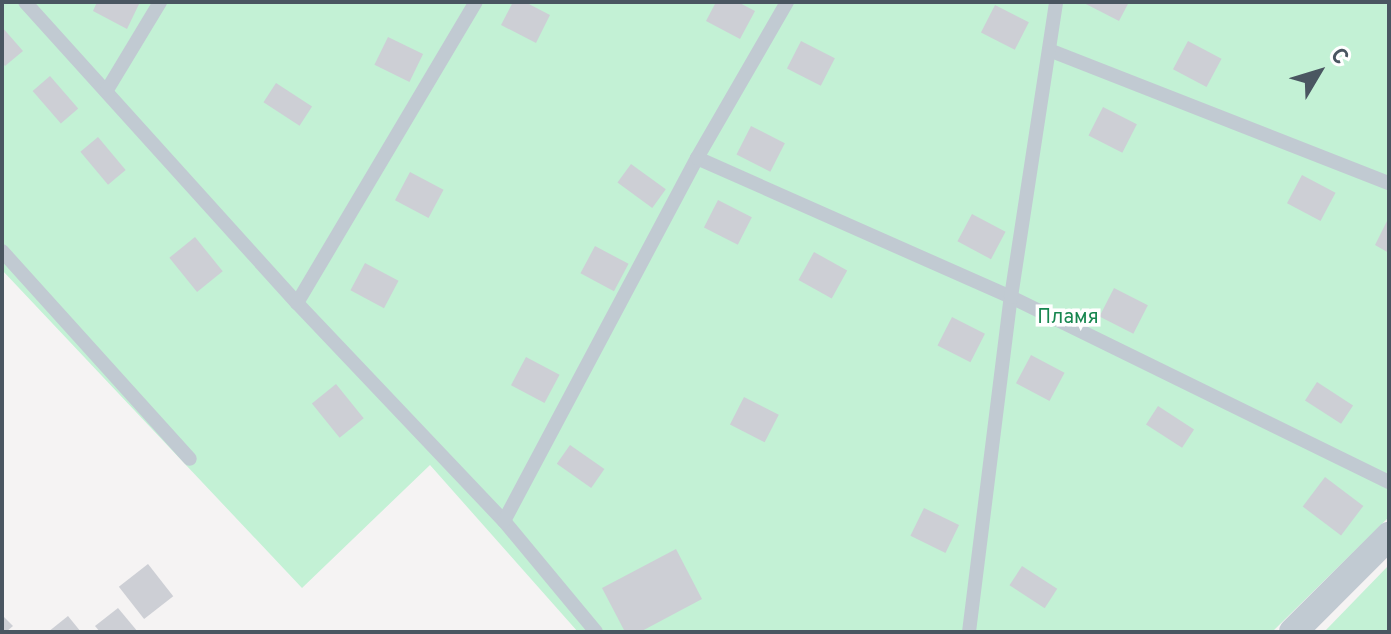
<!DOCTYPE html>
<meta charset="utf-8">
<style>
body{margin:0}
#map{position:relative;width:1391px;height:634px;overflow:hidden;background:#f5f3f3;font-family:Overpass,sans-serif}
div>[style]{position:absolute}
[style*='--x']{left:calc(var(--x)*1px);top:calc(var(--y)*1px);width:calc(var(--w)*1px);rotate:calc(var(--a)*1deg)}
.green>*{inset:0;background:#c3f1d5}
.building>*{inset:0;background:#cdcfd5;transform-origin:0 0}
.service>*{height:14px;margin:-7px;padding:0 7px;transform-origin:7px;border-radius:7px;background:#c1cad2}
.minor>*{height:28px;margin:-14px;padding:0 14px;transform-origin:14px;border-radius:14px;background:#c1cad2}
span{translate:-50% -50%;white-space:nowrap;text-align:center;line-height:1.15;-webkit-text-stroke:7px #fff;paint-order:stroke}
.park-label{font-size:20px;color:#17864f}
.frame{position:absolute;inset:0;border:4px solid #4a5661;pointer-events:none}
.north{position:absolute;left:1279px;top:32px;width:80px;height:80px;-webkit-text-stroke:6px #fff;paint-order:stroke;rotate:52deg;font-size:22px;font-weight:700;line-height:32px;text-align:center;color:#4a5661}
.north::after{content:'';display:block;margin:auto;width:28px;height:36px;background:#4a5661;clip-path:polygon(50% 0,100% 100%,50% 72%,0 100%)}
</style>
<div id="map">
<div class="green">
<div style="clip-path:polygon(2px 2px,1389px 2px,1389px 517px,1272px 632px,578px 632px,430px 465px,302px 588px,2px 270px)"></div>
<div style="clip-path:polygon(1389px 565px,1389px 632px,1324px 632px)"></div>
</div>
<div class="building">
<div style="clip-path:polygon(97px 2px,140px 2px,127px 29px,93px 11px)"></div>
<div style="clip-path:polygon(513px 2px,525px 2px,550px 15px,536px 43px,501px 25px)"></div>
<div style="clip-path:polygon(716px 2px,738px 2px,755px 11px,740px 39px,706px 21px)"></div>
<div style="clip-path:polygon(1082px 2px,1129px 2px,1119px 21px)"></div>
<div style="left:995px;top:5px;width:38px;height:31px;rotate:27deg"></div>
<div style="clip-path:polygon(2px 27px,23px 51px,5px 66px,2px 62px)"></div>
<div style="left:388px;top:37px;width:39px;height:31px;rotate:26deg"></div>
<div style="left:801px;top:41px;width:38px;height:31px;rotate:27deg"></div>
<div style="left:1188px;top:41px;width:38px;height:32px;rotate:28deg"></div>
<div style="left:50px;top:76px;width:43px;height:23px;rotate:49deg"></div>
<div style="left:276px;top:83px;width:43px;height:23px;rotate:33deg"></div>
<div style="left:1103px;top:107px;width:38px;height:32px;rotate:27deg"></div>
<div style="left:751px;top:126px;width:38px;height:32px;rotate:27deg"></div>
<div style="left:98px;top:137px;width:43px;height:23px;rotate:50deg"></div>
<div style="left:631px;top:164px;width:43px;height:23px;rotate:36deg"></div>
<div style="left:410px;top:172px;width:38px;height:32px;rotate:28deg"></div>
<div style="left:1302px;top:175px;width:38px;height:32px;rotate:28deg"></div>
<div style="left:718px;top:200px;width:38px;height:31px;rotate:27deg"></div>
<div style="left:972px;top:214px;width:38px;height:31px;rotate:28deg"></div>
<div style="clip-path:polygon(1389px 217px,1389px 253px,1375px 245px)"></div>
<div style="left:195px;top:237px;width:44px;height:33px;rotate:51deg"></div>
<div style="left:595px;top:246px;width:38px;height:31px;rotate:28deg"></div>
<div style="left:814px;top:252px;width:38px;height:32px;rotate:29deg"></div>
<div style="left:365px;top:263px;width:38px;height:31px;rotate:28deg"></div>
<div style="left:1114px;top:288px;width:38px;height:32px;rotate:27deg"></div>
<div style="left:952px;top:317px;width:37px;height:32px;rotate:27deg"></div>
<div style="left:1031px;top:355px;width:38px;height:32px;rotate:28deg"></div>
<div style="left:526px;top:357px;width:38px;height:32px;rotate:28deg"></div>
<div style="left:1317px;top:382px;width:43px;height:22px;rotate:33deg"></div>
<div style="left:336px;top:384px;width:44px;height:31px;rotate:51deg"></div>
<div style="left:744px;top:397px;width:39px;height:31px;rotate:27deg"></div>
<div style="left:1158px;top:406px;width:43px;height:22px;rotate:33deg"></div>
<div style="left:570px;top:445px;width:42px;height:23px;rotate:35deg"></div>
<div style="left:1325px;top:477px;width:48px;height:37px;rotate:37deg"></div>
<div style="left:924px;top:508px;width:39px;height:31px;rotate:26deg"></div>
<div style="clip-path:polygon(676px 549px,702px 599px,640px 632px,625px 632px,602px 588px)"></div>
<div style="left:148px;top:564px;width:41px;height:37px;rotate:52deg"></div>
<div style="left:1022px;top:566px;width:42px;height:23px;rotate:33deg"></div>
<div style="clip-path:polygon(118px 608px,138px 632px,100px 632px,95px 626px)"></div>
<div style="clip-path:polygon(2px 615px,13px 626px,6px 632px,2px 632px)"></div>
<div style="clip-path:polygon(68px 616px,81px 632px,48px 632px)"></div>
</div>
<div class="service">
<div style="--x:25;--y:2;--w:406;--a:47.9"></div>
<div style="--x:297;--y:303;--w:301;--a:46.5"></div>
<div style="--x:504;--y:521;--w:144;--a:50.3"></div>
<div style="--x:1049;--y:50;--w:365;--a:21.4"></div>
<div style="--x:107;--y:90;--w:103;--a:-58.9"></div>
<div style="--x:697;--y:158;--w:343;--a:23.9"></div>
<div style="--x:1011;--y:297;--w:421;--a:26.1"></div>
<div style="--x:2;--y:251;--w:280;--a:47.9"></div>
<div style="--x:297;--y:303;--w:350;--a:-59.3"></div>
<div style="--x:504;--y:521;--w:411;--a:-62"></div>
<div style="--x:697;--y:158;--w:180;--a:-60"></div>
<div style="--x:969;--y:632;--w:338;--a:-82.9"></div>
<div style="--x:1011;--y:297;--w:298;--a:-81.3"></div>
</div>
<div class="minor">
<div style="--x:1293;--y:632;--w:136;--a:-45"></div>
</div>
<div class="park-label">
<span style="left:1068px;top:318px">Пламя</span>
</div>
<div class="frame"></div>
<div class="north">С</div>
</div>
